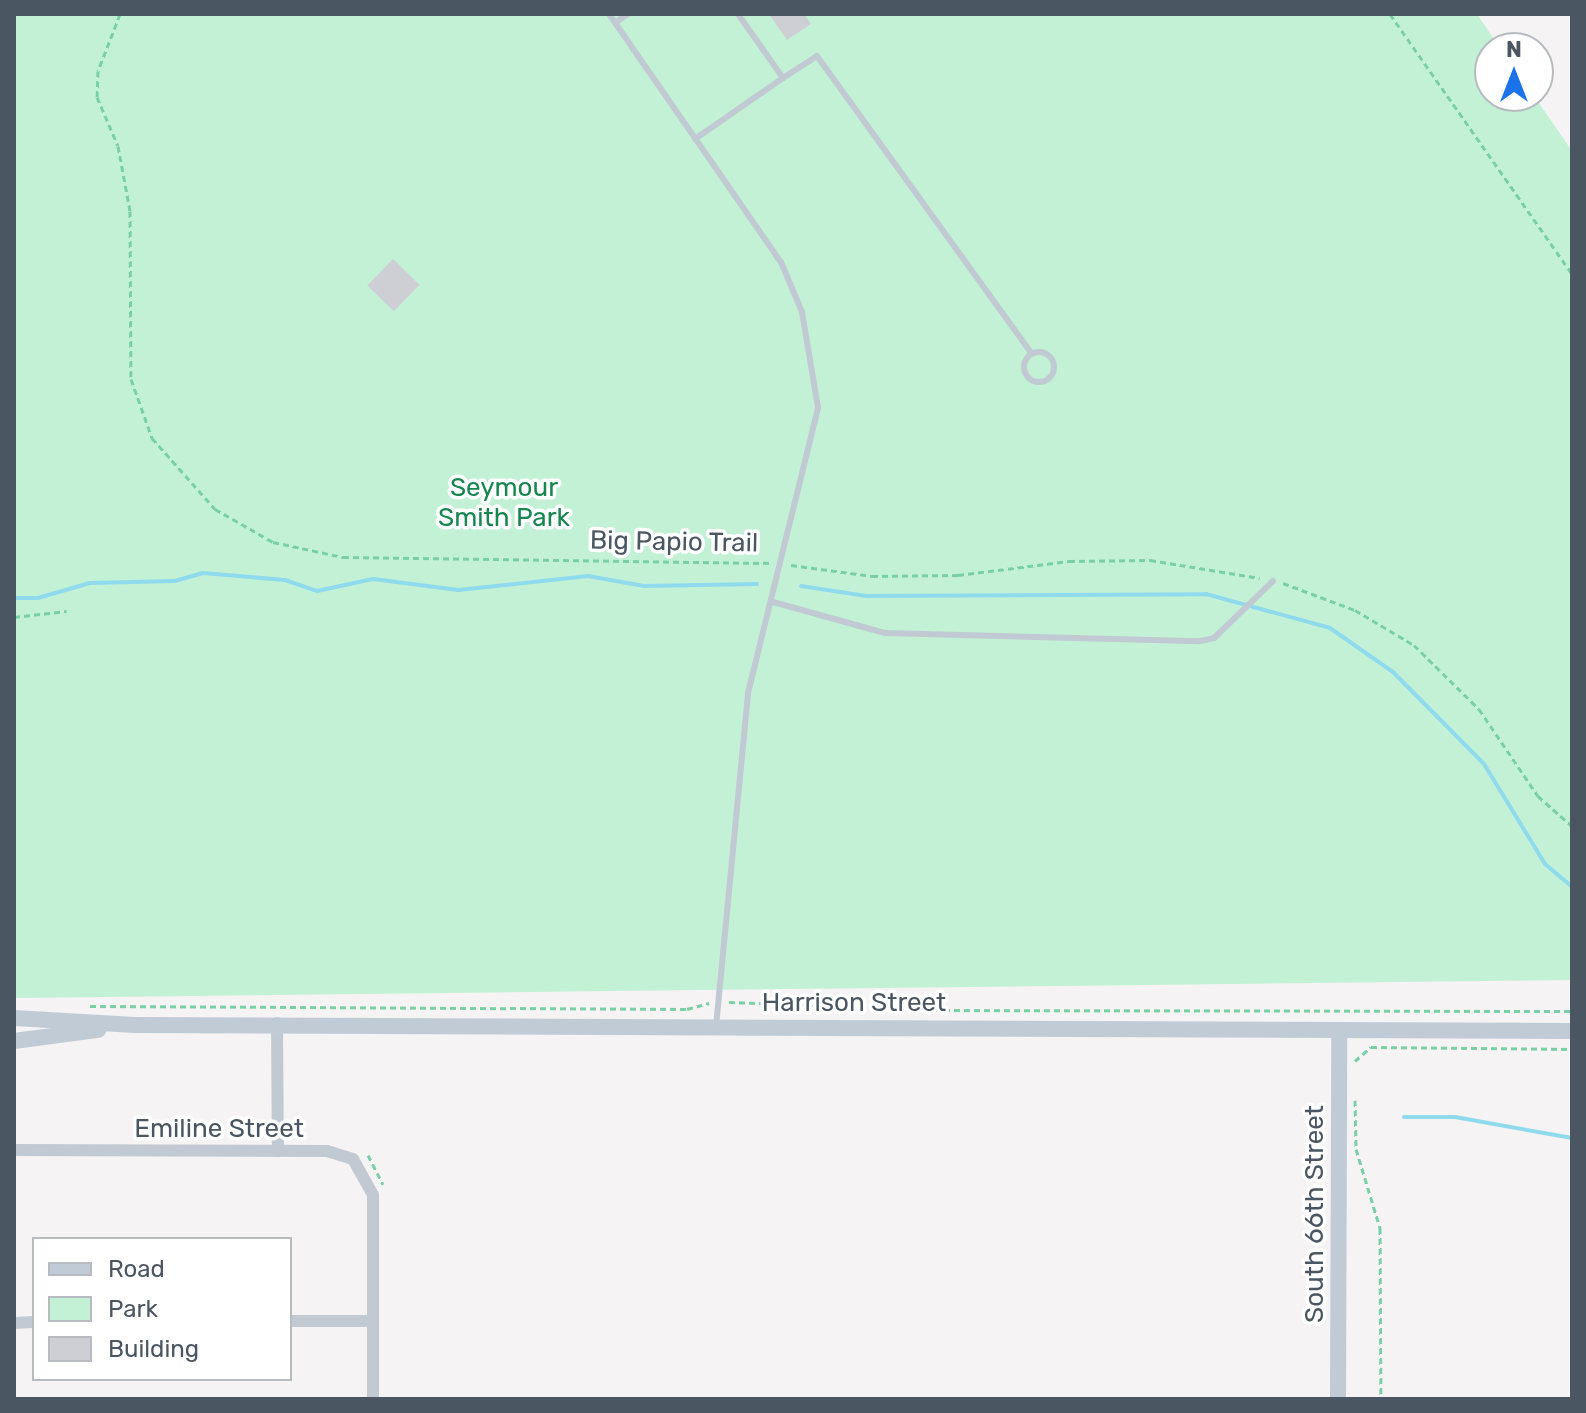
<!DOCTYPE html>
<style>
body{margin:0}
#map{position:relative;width:1586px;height:1413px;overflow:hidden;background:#f5f3f3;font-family:Rubik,sans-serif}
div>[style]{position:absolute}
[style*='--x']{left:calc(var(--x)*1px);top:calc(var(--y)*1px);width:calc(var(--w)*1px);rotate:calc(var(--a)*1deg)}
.green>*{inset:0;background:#c3f1d5}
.stream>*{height:4px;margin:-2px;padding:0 2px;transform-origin:2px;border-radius:2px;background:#90daee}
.building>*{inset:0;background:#cdcfd5;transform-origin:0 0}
.path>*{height:3px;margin-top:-1.5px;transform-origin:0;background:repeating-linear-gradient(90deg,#7ad0a6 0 6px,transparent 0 10px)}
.lane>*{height:6px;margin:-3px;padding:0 3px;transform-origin:3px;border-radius:3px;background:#c1cad2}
.lane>.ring{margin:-3px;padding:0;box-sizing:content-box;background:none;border:6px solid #c1cad2;border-radius:50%}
.street>*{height:12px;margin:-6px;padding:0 6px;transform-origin:6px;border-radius:6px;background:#c1cad2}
.secondary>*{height:16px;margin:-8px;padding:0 8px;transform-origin:8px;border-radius:8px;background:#c1cbd6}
span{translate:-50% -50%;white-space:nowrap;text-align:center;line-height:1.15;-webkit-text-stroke:7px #fff;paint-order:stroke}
.park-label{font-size:26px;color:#17864f}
.street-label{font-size:26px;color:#4a5661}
.frame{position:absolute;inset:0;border:16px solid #4a5661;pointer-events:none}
.legend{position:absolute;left:32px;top:1237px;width:260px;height:144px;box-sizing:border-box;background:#fff;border:2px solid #b7bbc0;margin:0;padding:10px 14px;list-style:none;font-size:24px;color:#4a5661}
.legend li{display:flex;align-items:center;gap:16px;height:40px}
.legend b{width:40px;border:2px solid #b7bbc0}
.north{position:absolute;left:1474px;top:32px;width:80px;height:80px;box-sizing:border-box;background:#fff;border:2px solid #b7bbc0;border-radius:50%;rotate:0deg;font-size:22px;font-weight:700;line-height:32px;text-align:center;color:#4a5661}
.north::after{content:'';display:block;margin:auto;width:28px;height:36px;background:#1a73e8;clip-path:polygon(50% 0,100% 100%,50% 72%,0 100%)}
</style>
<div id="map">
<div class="green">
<div style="clip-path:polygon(14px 14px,1477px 14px,1500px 48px,1490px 48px,1490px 96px,1534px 96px,1572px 151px,1572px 980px,14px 998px)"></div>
</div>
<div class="stream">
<div style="--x:801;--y:586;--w:66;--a:8.7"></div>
<div style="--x:866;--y:596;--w:340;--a:-0.3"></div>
<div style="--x:1206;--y:594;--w:129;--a:15.3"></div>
<div style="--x:1330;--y:628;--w:77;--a:34.9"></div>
<div style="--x:1393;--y:672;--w:129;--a:45.3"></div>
<div style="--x:1484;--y:764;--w:117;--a:58.6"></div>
<div style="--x:1545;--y:864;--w:35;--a:40"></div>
<div style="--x:14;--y:598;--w:24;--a:0"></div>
<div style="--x:38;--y:598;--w:54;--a:-16.1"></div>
<div style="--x:90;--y:583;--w:85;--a:-1.3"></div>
<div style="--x:175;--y:581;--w:29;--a:-16"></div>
<div style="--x:203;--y:573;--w:82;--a:4.9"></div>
<div style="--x:285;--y:580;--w:34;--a:19"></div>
<div style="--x:317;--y:591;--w:57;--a:-12.1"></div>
<div style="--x:373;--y:579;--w:86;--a:7.4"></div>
<div style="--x:458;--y:590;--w:131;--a:-6.1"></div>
<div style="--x:588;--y:576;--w:57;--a:10.1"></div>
<div style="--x:644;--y:586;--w:113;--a:-1"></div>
<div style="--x:1404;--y:1117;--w:51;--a:0"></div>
<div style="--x:1455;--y:1117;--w:119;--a:10.2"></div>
</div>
<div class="building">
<div style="clip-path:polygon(769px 14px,804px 14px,811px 24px,787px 40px)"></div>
<div style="left:393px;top:259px;width:37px;height:37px;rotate:44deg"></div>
</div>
<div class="path">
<div style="--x:120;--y:14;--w:61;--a:111.1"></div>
<div style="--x:98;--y:71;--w:26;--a:92"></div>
<div style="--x:97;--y:97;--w:53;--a:66.8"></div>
<div style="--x:118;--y:146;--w:66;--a:79.5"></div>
<div style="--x:130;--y:211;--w:168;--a:89.7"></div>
<div style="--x:131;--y:379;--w:63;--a:70.4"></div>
<div style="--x:152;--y:438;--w:95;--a:48.4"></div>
<div style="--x:215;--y:509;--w:67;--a:29.6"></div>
<div style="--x:273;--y:542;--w:72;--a:12.1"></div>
<div style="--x:343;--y:557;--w:429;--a:0.8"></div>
<div style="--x:1390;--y:14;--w:317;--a:55"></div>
<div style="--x:791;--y:565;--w:82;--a:7.7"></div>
<div style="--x:872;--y:576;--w:86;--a:-0.7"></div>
<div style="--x:958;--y:575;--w:112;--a:-7.2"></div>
<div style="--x:1069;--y:561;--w:81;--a:-0.7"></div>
<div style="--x:1150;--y:560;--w:111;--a:9.3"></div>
<div style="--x:1283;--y:583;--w:77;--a:20.6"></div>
<div style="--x:1355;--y:610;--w:69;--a:30.7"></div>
<div style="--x:1414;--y:645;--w:91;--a:44.6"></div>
<div style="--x:1479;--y:709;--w:105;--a:55.9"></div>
<div style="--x:1538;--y:796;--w:45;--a:41.4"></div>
<div style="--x:14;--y:617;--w:53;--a:-6.5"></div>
<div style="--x:729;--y:1002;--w:205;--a:2.2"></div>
<div style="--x:934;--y:1010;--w:638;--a:0.09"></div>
<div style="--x:90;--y:1006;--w:597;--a:0.29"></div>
<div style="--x:687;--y:1009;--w:23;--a:-15"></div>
<div style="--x:1355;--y:1061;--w:21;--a:-41"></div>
<div style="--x:1371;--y:1047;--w:201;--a:0.6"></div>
<div style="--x:1355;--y:1100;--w:49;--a:88.8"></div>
<div style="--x:1356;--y:1149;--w:83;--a:73.1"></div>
<div style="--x:1380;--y:1228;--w:171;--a:89.7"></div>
<div style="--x:368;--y:1155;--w:33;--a:63"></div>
</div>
<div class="lane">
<div style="--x:609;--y:14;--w:302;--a:55.3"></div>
<div style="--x:781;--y:262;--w:54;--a:67.2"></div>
<div style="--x:802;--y:312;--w:97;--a:80.5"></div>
<div style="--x:818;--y:408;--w:294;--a:103.8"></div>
<div style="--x:748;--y:694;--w:334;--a:95.5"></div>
<div style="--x:615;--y:23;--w:16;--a:-35"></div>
<div style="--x:783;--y:78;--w:40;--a:-32.9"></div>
<div style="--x:817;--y:56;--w:367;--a:54.2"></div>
<div style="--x:695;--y:139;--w:107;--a:-34.7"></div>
<div style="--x:783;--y:78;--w:78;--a:-125.1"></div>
<div class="ring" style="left:1024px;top:352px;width:24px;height:24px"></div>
<div style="--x:773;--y:602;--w:116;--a:15.5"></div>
<div style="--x:885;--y:633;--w:315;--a:1.5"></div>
<div style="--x:1200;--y:641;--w:14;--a:-12"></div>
<div style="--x:1214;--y:638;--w:82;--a:-44"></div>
</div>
<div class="street">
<div style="--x:277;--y:1023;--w:128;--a:89.6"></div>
<div style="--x:14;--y:1150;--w:313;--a:0.2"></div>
<div style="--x:327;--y:1151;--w:27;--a:17"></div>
<div style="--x:353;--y:1159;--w:41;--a:60.9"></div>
<div style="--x:373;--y:1195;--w:204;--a:90"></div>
<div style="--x:290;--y:1321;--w:83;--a:0"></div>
<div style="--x:14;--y:1323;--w:20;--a:-3"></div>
</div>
<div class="secondary">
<div style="--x:14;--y:1018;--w:121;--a:3.3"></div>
<div style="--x:135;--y:1025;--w:1437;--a:0.24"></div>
<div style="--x:14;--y:1041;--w:85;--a:-7.5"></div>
<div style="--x:1338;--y:1399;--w:369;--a:-89.8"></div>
</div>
<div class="park-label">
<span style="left:504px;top:503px">Seymour<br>Smith Park</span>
</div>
<div class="street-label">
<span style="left:674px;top:542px;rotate:1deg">Big Papio Trail</span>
<span style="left:854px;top:1003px">Harrison Street</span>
<span style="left:219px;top:1129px">Emiline Street</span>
<span style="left:1315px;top:1214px;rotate:-90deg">South 66th Street</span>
</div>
<div class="frame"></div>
<ul class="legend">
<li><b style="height:10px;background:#c1cbd6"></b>Road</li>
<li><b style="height:22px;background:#c3f1d5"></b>Park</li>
<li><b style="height:22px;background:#cdcfd5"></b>Building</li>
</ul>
<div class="north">N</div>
</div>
